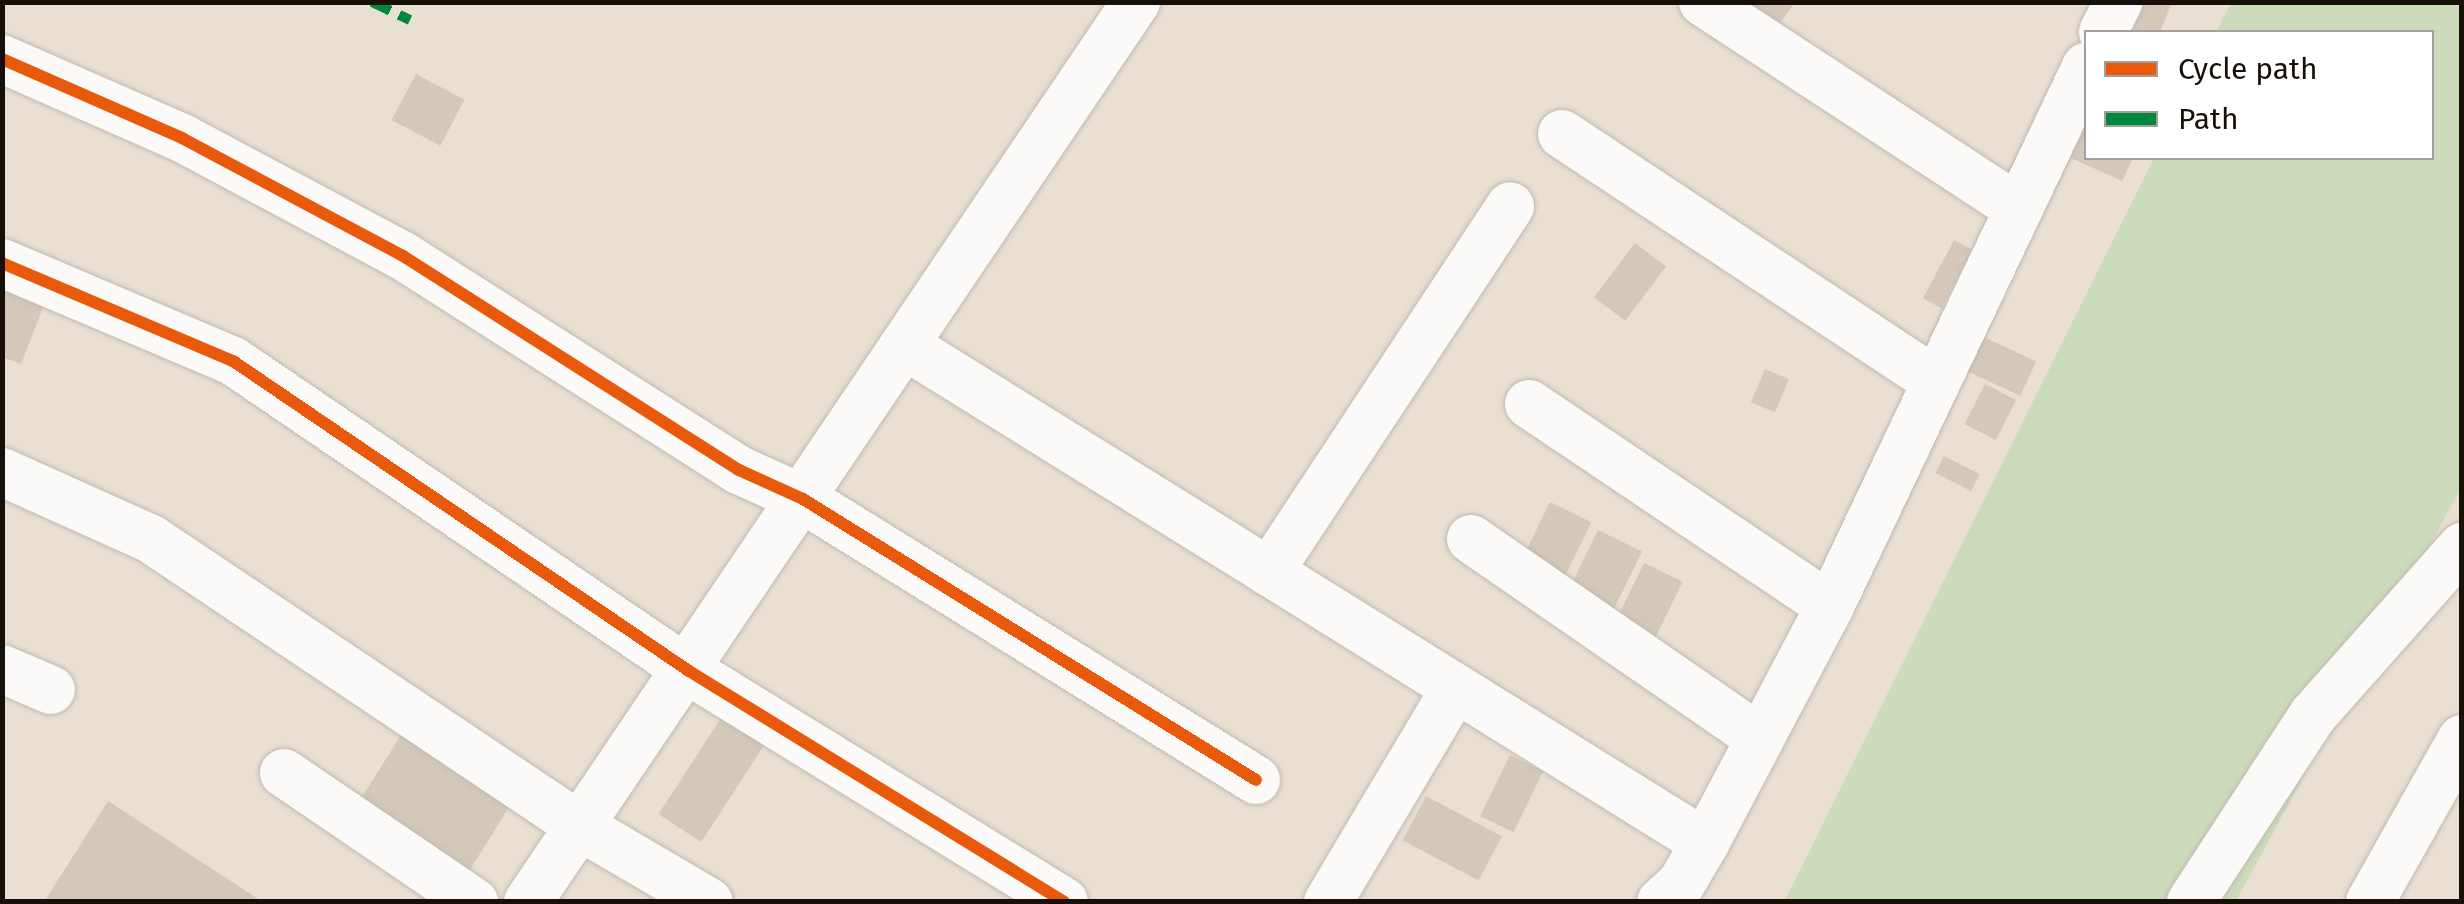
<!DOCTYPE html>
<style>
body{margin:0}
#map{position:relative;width:2464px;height:904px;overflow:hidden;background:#e9dfd2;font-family:"Fira Sans",sans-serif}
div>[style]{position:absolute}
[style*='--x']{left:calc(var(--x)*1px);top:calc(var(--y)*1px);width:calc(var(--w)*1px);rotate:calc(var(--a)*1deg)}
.green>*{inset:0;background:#cbdbbb}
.building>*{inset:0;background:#d4c8ba;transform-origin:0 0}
.roads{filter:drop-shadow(0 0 2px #c1bab0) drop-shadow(0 0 2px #c1bab0)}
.minor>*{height:48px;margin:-24px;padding:0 24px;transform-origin:24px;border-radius:24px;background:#fcfaf8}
.quiet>*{height:10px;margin-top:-5px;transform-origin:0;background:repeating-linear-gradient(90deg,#00873e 0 20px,transparent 0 30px)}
.cycleway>*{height:12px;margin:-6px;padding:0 6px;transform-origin:6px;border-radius:6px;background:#e8590c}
span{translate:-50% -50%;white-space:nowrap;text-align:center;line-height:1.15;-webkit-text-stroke:8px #fff;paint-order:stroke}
.frame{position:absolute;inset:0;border:5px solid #161008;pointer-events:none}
.legend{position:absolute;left:2084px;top:30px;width:350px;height:130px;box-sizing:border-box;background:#fff;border:2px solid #a29f9c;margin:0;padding:12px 18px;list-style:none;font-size:30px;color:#161008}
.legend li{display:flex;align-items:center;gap:20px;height:50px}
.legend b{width:50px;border:2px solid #a29f9c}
</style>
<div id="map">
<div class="green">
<div style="clip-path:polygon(2231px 3px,2461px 3px,2461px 488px,2236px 901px,1784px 902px,2154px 158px,2432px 158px,2432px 32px,2216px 32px)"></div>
</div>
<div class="building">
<div style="clip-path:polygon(1741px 2px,1795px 2px,1774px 33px)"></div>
<div style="clip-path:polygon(2144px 2px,2172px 2px,2160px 32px,2132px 32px)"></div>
<div style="left:416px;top:74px;width:55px;height:52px;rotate:28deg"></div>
<div style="clip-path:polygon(2086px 101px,2086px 158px,2133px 158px,2122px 181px,2062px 154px)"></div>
<div style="left:1954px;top:240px;width:21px;height:66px;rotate:28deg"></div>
<div style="left:1635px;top:243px;width:39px;height:68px;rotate:37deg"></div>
<div style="clip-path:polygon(2px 284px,46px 300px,21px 364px,2px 357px)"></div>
<div style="left:1971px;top:331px;width:72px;height:38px;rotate:25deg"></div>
<div style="left:1765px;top:369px;width:26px;height:36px;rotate:23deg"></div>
<div style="left:1985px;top:384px;width:35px;height:45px;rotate:27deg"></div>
<div style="left:1944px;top:456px;width:40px;height:19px;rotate:27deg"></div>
<div style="left:1550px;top:502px;width:46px;height:62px;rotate:26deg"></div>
<div style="left:1598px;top:530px;width:49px;height:67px;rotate:26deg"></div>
<div style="left:1644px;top:563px;width:43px;height:65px;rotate:26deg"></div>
<div style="left:732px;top:701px;width:51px;height:135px;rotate:33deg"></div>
<div style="left:409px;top:722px;width:130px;height:109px;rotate:32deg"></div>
<div style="left:1510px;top:755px;width:37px;height:68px;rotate:26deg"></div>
<div style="left:1426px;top:796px;width:86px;height:50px;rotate:28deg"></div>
<div style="clip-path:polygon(108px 801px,263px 902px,44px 902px)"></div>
</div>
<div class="roads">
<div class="minor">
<div style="--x:1703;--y:2;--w:376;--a:33.2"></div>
<div style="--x:2103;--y:32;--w:34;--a:-63"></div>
<div style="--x:2;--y:59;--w:197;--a:23.7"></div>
<div style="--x:182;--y:138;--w:251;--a:28.1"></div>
<div style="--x:403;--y:256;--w:398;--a:32.5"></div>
<div style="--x:739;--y:470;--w:70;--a:24.4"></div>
<div style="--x:803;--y:499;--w:533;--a:31.81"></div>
<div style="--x:1562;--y:134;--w:449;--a:33.5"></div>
<div style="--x:2;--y:263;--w:251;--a:23"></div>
<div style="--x:233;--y:361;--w:551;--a:34.21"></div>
<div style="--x:689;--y:671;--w:440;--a:31.6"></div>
<div style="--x:906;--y:346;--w:941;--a:31.88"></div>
<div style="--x:1529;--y:404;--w:362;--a:33.9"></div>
<div style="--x:2;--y:472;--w:163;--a:24.2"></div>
<div style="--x:151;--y:539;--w:518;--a:33.81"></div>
<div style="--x:581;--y:827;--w:148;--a:30.4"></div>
<div style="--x:1471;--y:539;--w:351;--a:34.6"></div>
<div style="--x:1269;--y:572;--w:438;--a:-56.6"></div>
<div style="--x:2;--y:669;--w:53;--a:23.2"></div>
<div style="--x:284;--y:773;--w:230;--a:34.2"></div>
<div style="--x:528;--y:902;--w:1086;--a:-55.96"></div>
<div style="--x:1328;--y:902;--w:246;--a:-59.2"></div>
<div style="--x:1661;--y:902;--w:27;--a:-42"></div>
<div style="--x:1681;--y:884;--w:48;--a:-59.7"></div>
<div style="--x:1705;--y:843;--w:268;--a:-62.2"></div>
<div style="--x:1830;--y:606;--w:597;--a:-64.59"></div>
<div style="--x:2191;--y:902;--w:223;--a:-56.9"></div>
<div style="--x:2313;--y:715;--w:225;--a:-48.4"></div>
<div style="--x:2370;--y:902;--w:187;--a:-60.6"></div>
</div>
</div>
<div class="quiet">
<div style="--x:372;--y:2;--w:42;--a:25.3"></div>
</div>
<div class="cycleway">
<div style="--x:2;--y:59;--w:197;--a:23.7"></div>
<div style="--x:182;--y:138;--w:251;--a:28.1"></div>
<div style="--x:403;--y:256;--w:398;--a:32.5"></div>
<div style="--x:739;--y:470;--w:70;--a:24.4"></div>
<div style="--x:803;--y:499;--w:533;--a:31.81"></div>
<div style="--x:2;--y:263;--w:251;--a:23"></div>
<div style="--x:233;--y:361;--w:551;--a:34.21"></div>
<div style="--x:689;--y:671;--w:440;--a:31.6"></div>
</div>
<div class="frame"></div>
<ul class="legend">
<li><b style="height:12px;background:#e8590c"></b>Cycle path</li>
<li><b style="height:12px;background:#00873e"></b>Path</li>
</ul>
</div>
